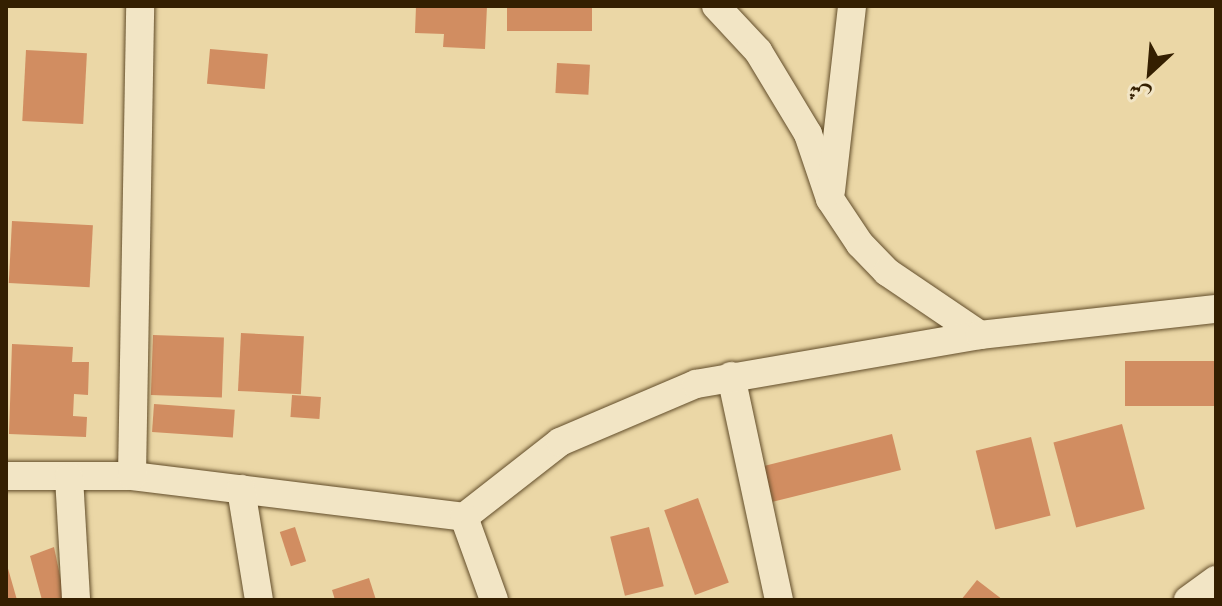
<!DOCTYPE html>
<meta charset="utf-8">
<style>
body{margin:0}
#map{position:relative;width:1222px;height:606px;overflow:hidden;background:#ebd7a6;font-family:"IM FELL French Canon",Amiri,serif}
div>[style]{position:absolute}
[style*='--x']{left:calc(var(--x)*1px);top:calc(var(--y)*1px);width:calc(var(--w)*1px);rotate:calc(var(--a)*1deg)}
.building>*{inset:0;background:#d18d61;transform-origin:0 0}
.roads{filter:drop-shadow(0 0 2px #624d2a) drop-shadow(0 0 2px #624d2a)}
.minor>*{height:28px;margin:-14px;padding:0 14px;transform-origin:14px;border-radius:14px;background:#f2e5c5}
span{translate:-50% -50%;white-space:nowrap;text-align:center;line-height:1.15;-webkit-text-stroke:7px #f2e5c5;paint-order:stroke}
.frame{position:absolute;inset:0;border:8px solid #341f01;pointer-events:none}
.north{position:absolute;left:1110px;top:32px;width:80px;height:80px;-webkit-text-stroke:6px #f2e5c5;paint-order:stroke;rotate:206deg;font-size:22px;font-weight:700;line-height:32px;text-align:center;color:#341f01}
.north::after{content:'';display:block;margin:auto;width:28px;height:36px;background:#341f01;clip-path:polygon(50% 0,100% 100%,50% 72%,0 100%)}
</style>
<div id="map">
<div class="building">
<div style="clip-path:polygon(416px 6px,487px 6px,485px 49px,443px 47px,444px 34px,415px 33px)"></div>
<div style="left:507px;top:6px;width:85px;height:25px"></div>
<div style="left:210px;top:49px;width:58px;height:35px;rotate:5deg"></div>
<div style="left:26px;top:50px;width:61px;height:71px;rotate:3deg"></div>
<div style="left:557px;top:63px;width:33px;height:30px;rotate:3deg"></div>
<div style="left:12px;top:221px;width:81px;height:62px;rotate:3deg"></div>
<div style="left:241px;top:333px;width:63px;height:58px;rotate:3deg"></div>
<div style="left:153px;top:335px;width:71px;height:60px;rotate:2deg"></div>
<div style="clip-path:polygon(12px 344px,73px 347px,72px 362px,89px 362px,88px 395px,74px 394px,73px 416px,87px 417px,86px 437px,9px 434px)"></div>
<div style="left:1216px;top:361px;width:45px;height:91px;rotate:90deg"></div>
<div style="left:292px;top:395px;width:29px;height:22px;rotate:4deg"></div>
<div style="left:154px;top:404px;width:81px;height:28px;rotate:4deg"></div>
<div style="left:1122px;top:424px;width:88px;height:71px;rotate:75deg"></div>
<div style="left:892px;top:434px;width:37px;height:132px;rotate:76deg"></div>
<div style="left:1031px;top:437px;width:81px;height:57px;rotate:76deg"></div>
<div style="left:698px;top:498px;width:90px;height:36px;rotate:70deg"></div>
<div style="left:295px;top:527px;width:36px;height:16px;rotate:72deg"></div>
<div style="left:649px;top:527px;width:61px;height:40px;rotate:76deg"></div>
<div style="clip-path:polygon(54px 547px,65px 600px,42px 600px,30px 556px)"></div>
<div style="clip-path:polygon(6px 565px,7px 565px,17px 600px,6px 600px)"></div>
<div style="clip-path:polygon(369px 578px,376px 600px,335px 600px,332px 590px)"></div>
<div style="clip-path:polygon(977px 580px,1003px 600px,961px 600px)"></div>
</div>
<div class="roads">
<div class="minor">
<div style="--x:716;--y:6;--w:62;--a:47"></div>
<div style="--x:758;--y:51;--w:97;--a:58.9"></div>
<div style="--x:808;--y:134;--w:69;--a:71.3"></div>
<div style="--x:830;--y:199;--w:54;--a:56.3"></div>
<div style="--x:860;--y:244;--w:39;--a:46"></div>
<div style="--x:887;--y:272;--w:112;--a:34.1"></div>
<div style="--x:831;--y:191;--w:186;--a:-83.5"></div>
<div style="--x:731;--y:376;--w:229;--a:77.9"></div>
<div style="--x:6;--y:476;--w:126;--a:0"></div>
<div style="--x:132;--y:476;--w:335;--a:7"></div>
<div style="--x:132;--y:476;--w:470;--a:-89"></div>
<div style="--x:69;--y:477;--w:123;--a:86.7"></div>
<div style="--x:241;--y:489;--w:112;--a:80.8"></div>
<div style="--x:464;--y:517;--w:122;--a:-38"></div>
<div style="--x:560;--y:442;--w:148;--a:-23.1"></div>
<div style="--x:696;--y:384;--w:288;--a:-9.8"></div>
<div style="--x:980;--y:335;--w:237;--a:-6.3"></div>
<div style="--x:464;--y:517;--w:88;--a:70.1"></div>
<div style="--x:1188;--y:600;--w:34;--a:-36"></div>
</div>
</div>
<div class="frame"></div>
<div class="north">ش</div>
</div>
